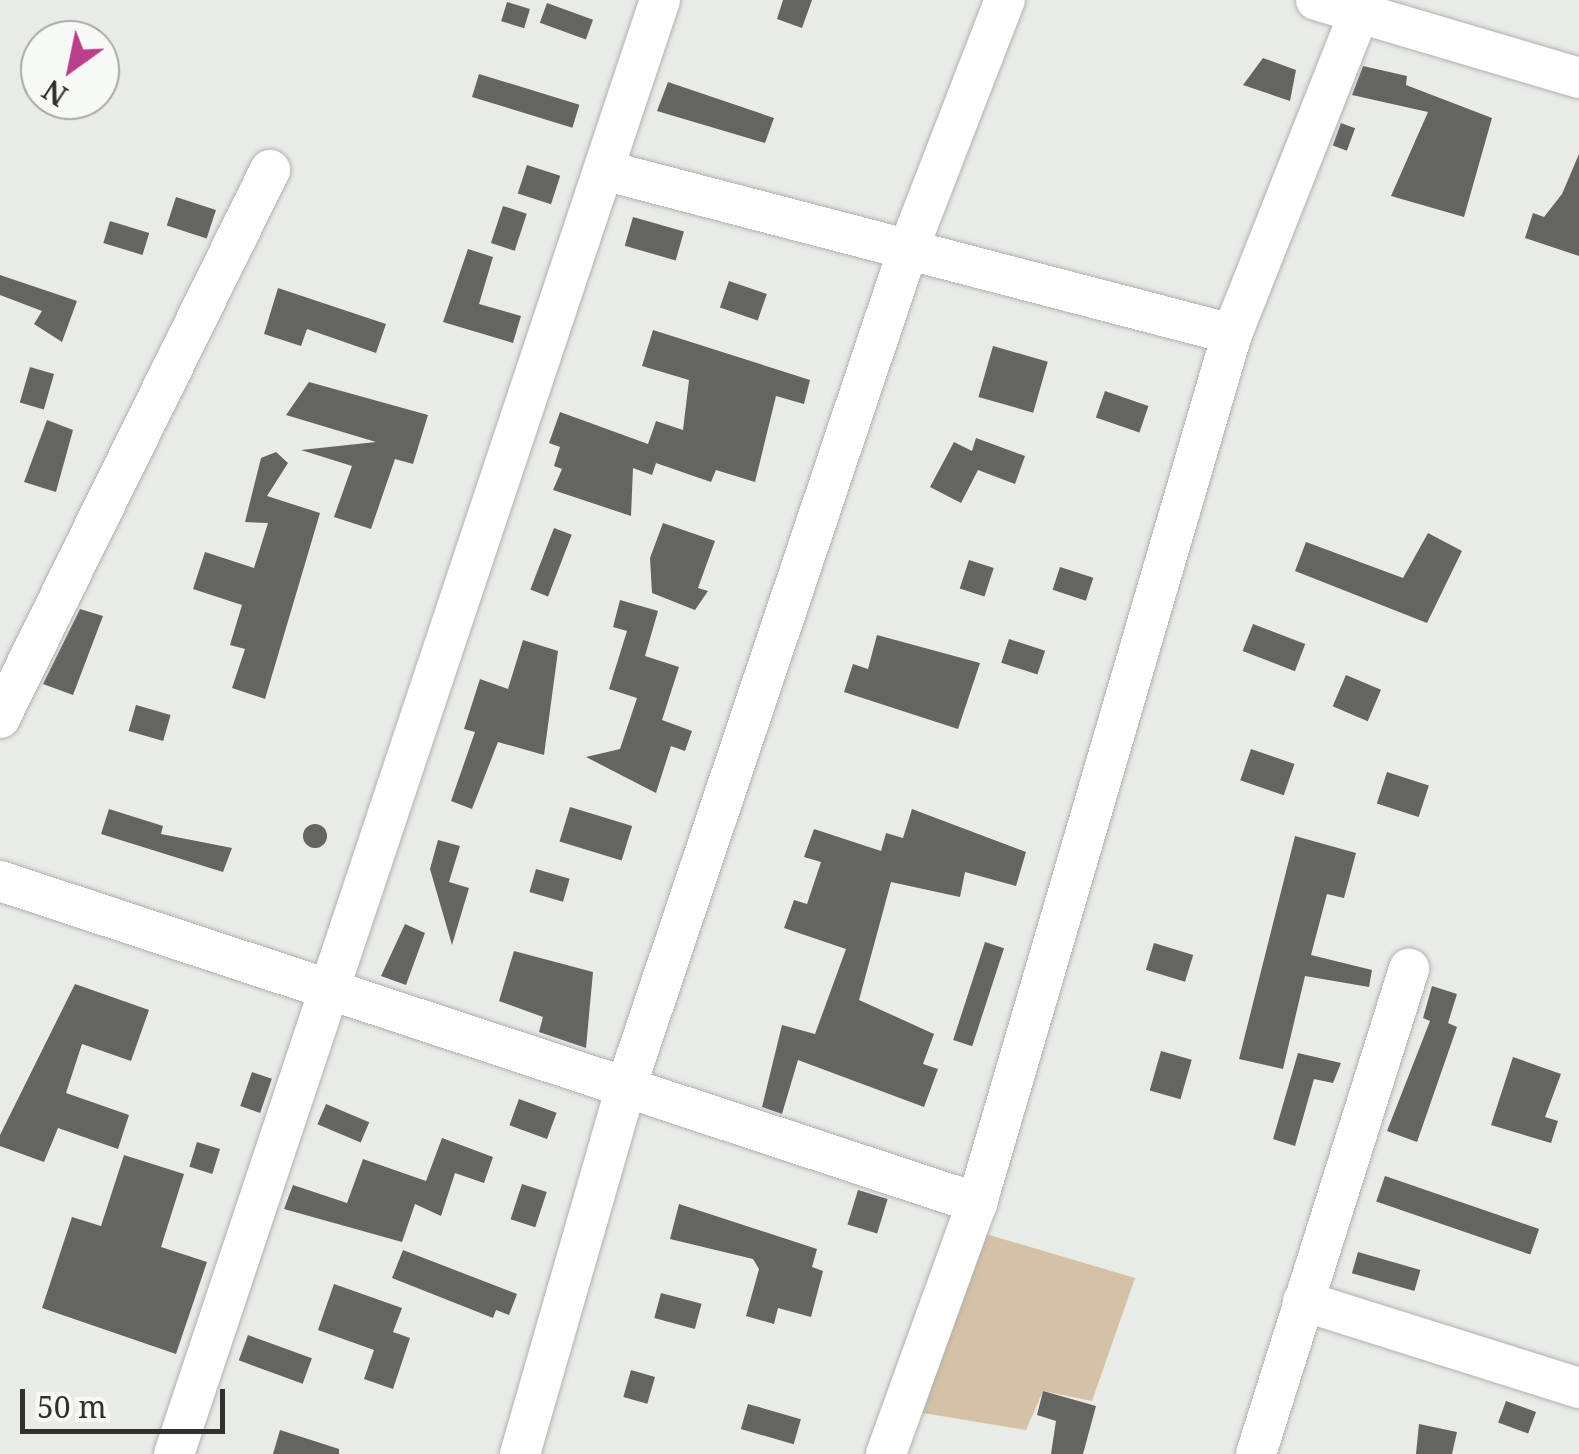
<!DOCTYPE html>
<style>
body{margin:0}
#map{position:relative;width:1579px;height:1454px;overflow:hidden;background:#e9ebe7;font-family:"Noto Serif",serif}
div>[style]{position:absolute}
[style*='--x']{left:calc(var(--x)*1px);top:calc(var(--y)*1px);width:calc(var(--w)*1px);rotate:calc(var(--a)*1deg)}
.green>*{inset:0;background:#d5c1a6}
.building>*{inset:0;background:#646460;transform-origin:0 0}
.round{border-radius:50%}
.roads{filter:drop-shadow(0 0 2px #afb2ae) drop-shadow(0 0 2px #afb2ae)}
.minor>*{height:40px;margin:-20px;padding:0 20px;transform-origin:20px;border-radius:20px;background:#fff}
span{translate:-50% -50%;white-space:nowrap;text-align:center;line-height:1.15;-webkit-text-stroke:10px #f6f9f5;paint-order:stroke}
.north{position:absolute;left:20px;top:20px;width:100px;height:100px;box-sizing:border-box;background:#f6f9f5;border:2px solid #a7a9a6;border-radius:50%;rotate:213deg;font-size:28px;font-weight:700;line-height:40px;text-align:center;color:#30312f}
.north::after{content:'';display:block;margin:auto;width:35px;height:45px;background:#bd3f8b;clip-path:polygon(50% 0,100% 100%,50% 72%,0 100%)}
.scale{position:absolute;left:20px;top:1389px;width:205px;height:45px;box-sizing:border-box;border:5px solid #30312f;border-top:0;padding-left:12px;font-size:30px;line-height:35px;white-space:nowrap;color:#30312f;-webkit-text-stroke:8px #f6f9f5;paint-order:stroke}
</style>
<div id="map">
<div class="green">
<div style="clip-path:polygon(986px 1234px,1135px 1278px,1092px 1401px,1043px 1391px,1026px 1430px,899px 1409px)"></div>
</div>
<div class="building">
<div style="clip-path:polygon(783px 0,812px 0,802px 28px,777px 19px)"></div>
<div style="left:507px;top:2px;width:24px;height:20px;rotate:17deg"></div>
<div style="left:547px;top:3px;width:49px;height:21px;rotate:20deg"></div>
<div style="clip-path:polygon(1263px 58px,1296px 70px,1290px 101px,1243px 85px)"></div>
<div style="clip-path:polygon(1363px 66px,1407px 76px,1406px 85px,1492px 118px,1464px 217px,1391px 196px,1428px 112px,1352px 95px)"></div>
<div style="left:479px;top:74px;width:105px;height:24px;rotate:17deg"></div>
<div style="clip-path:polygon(668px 82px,774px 118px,765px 143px,657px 111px)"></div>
<div style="left:1341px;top:123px;width:15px;height:24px;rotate:20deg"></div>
<div style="clip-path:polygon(1579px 154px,1579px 256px,1525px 238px,1533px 213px,1544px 217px,1562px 194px)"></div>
<div style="left:527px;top:165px;width:35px;height:30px;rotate:18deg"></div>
<div style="left:176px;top:197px;width:42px;height:30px;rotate:18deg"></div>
<div style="left:503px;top:206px;width:25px;height:39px;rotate:18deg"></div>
<div style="left:633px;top:217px;width:53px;height:30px;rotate:16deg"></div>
<div style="left:110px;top:221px;width:41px;height:23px;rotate:17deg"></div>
<div style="clip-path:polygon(468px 249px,493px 257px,479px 304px,521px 316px,513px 343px,443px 322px)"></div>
<div style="clip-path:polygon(0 275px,77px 301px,62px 342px,34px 324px,42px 311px,0 295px)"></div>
<div style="left:729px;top:281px;width:40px;height:28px;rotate:19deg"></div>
<div style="clip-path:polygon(278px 288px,386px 324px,376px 353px,307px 329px,301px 346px,264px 334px)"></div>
<div style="clip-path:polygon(653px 330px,810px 380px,804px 404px,776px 396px,755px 482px,716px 470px,711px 482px,656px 463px,652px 475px,633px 468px,631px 516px,553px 490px,562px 469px,554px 466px,560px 447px,549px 443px,560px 412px,648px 444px,656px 421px,683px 430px,689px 380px,642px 366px)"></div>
<div style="left:993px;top:346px;width:57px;height:53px;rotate:16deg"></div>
<div style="left:30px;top:367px;width:25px;height:37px;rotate:16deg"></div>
<div style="clip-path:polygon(309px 382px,428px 415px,413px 464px,395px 459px,371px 529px,334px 517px,352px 466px,301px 450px,376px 442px,286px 415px)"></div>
<div style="left:1105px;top:391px;width:46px;height:28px;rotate:19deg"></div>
<div style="clip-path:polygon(47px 420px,73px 430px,56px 492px,24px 482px)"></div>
<div style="clip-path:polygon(976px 438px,1025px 456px,1015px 484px,978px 470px,961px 503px,930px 487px,954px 442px,972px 451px)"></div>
<div style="clip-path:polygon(276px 452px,288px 463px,267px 496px,320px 513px,265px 699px,232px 688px,245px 649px,230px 645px,242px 605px,193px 589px,205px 552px,254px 568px,268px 523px,245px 522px,261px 458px)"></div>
<div style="clip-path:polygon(663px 523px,715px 541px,698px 588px,708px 591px,695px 610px,652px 593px,650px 558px)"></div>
<div style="left:554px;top:528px;width:19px;height:66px;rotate:21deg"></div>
<div style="clip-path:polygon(1428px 533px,1462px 551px,1427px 623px,1295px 571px,1306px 542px,1403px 578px)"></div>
<div style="left:969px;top:560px;width:26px;height:30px;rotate:18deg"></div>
<div style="left:1060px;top:567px;width:35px;height:24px;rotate:18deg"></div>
<div style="clip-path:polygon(620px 600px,658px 611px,645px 656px,679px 667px,662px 720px,692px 731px,685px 751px,671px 746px,656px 793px,586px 757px,620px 749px,637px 698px,609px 689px,627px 631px,613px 627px)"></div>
<div style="clip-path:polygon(80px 609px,103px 616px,73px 695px,43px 684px)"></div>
<div style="left:1253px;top:624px;width:56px;height:29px;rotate:21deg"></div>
<div style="clip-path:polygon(877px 635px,980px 663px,958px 729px,844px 692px,853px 664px,868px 669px)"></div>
<div style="left:1009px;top:639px;width:38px;height:25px;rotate:18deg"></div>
<div style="clip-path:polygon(523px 640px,558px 651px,544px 755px,498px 742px,472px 809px,451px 801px,475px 732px,464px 729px,480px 679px,508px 689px)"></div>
<div style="left:1346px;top:675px;width:38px;height:34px;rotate:23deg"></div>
<div style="left:136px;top:705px;width:36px;height:27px;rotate:16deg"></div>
<div style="left:1251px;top:749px;width:46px;height:33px;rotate:19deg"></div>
<div style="left:1387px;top:772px;width:44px;height:33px;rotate:18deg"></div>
<div style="left:570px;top:807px;width:65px;height:36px;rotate:17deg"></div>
<div style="clip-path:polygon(109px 809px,163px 826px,161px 834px,232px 848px,223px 872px,101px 834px)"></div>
<div style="clip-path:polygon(912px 809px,1026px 852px,1016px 886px,965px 872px,960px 897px,891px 882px,859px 1000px,934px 1034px,923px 1064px,938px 1069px,924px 1107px,798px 1060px,782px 1114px,762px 1107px,782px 1025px,815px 1034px,846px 949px,784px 928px,794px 900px,807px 904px,821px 862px,804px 857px,814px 829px,881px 851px,886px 833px,903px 838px)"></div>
<div class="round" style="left:303px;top:824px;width:24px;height:24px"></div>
<div style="clip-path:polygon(1295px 836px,1356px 853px,1344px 898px,1327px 894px,1311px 955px,1372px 970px,1369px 987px,1305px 976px,1283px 1069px,1239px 1059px)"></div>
<div style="clip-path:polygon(438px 840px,460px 846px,449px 882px,469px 888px,452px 945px,430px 869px)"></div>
<div style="left:536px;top:869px;width:35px;height:24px;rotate:16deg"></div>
<div style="clip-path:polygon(405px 924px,425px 933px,406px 985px,381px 976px)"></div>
<div style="left:985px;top:942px;width:20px;height:103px;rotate:18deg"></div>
<div style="left:1154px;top:943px;width:41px;height:28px;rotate:17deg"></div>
<div style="clip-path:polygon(514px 951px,593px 972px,586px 1048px,539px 1032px,543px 1017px,499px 1001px)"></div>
<div style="clip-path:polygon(75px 984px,149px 1010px,131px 1061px,82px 1044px,66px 1093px,129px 1115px,118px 1149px,58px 1128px,44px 1162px,0 1146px,0 1135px)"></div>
<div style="clip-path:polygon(1432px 986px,1457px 994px,1448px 1023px,1457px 1027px,1417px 1142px,1387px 1131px,1430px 1021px,1423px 1018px)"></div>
<div style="left:1161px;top:1051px;width:32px;height:41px;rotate:16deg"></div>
<div style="clip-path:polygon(1298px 1053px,1341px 1063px,1333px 1083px,1314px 1079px,1295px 1146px,1273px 1139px)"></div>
<div style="clip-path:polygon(1513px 1057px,1561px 1074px,1545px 1117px,1558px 1121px,1551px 1143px,1491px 1125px)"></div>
<div style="left:252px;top:1072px;width:21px;height:36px;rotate:19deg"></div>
<div style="left:519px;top:1099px;width:40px;height:28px;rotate:20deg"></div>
<div style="left:326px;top:1104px;width:47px;height:22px;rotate:23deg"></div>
<div style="clip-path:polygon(442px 1138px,493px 1157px,484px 1183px,455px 1173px,441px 1216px,415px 1204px,402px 1242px,284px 1209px,293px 1185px,347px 1203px,363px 1159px,426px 1181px)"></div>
<div style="left:197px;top:1142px;width:24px;height:26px;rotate:17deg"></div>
<div style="clip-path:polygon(124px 1155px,184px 1174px,161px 1247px,207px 1262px,176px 1354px,42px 1308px,72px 1217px,101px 1226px)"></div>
<div style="left:1385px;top:1176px;width:163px;height:27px;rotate:19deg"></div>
<div style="left:522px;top:1184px;width:26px;height:37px;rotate:18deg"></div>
<div style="left:858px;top:1190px;width:31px;height:36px;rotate:17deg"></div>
<div style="clip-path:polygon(679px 1204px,817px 1249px,812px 1267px,823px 1271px,811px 1317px,778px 1308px,774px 1324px,746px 1316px,759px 1269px,753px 1259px,670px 1239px)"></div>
<div style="clip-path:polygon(403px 1250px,517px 1294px,509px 1315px,496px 1310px,493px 1318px,392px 1278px)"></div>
<div style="left:1358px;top:1252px;width:65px;height:22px;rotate:16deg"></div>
<div style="clip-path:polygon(334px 1284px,402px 1308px,393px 1332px,410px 1338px,393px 1389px,364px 1379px,374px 1350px,318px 1330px)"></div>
<div style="left:661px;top:1293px;width:42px;height:26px;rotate:15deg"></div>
<div style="left:248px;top:1335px;width:68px;height:27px;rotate:20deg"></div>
<div style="left:631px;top:1370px;width:25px;height:28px;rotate:16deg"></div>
<div style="clip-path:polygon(1043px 1391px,1096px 1406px,1083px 1454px,1051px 1454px,1056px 1421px,1037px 1415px)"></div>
<div style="left:1506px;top:1401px;width:32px;height:23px;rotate:20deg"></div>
<div style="left:748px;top:1404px;width:55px;height:26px;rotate:16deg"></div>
<div style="clip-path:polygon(1419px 1424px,1457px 1432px,1452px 1454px,1416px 1454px)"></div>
<div style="clip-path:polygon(280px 1430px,339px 1449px,339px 1454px,273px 1454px)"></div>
</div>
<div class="roads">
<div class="minor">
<div style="--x:1316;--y:0;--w:274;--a:16.5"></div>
<div style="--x:607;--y:171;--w:646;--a:14.62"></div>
<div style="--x:0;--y:718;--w:611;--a:-63.77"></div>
<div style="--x:0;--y:881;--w:1029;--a:18.24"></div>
<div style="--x:1303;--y:1301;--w:289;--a:17.5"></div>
<div style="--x:174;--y:1454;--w:1533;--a:-71.52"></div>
<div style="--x:520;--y:1454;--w:388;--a:-73.9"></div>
<div style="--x:628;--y:1081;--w:880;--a:-71.38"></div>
<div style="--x:909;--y:247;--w:265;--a:-68.8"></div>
<div style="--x:886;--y:1454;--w:267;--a:-70.1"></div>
<div style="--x:977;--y:1203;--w:906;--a:-73.65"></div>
<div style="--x:1232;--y:334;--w:359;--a:-68.4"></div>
<div style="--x:1256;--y:1454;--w:509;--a:-72.49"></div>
</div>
</div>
<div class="north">N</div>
<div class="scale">50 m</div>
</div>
